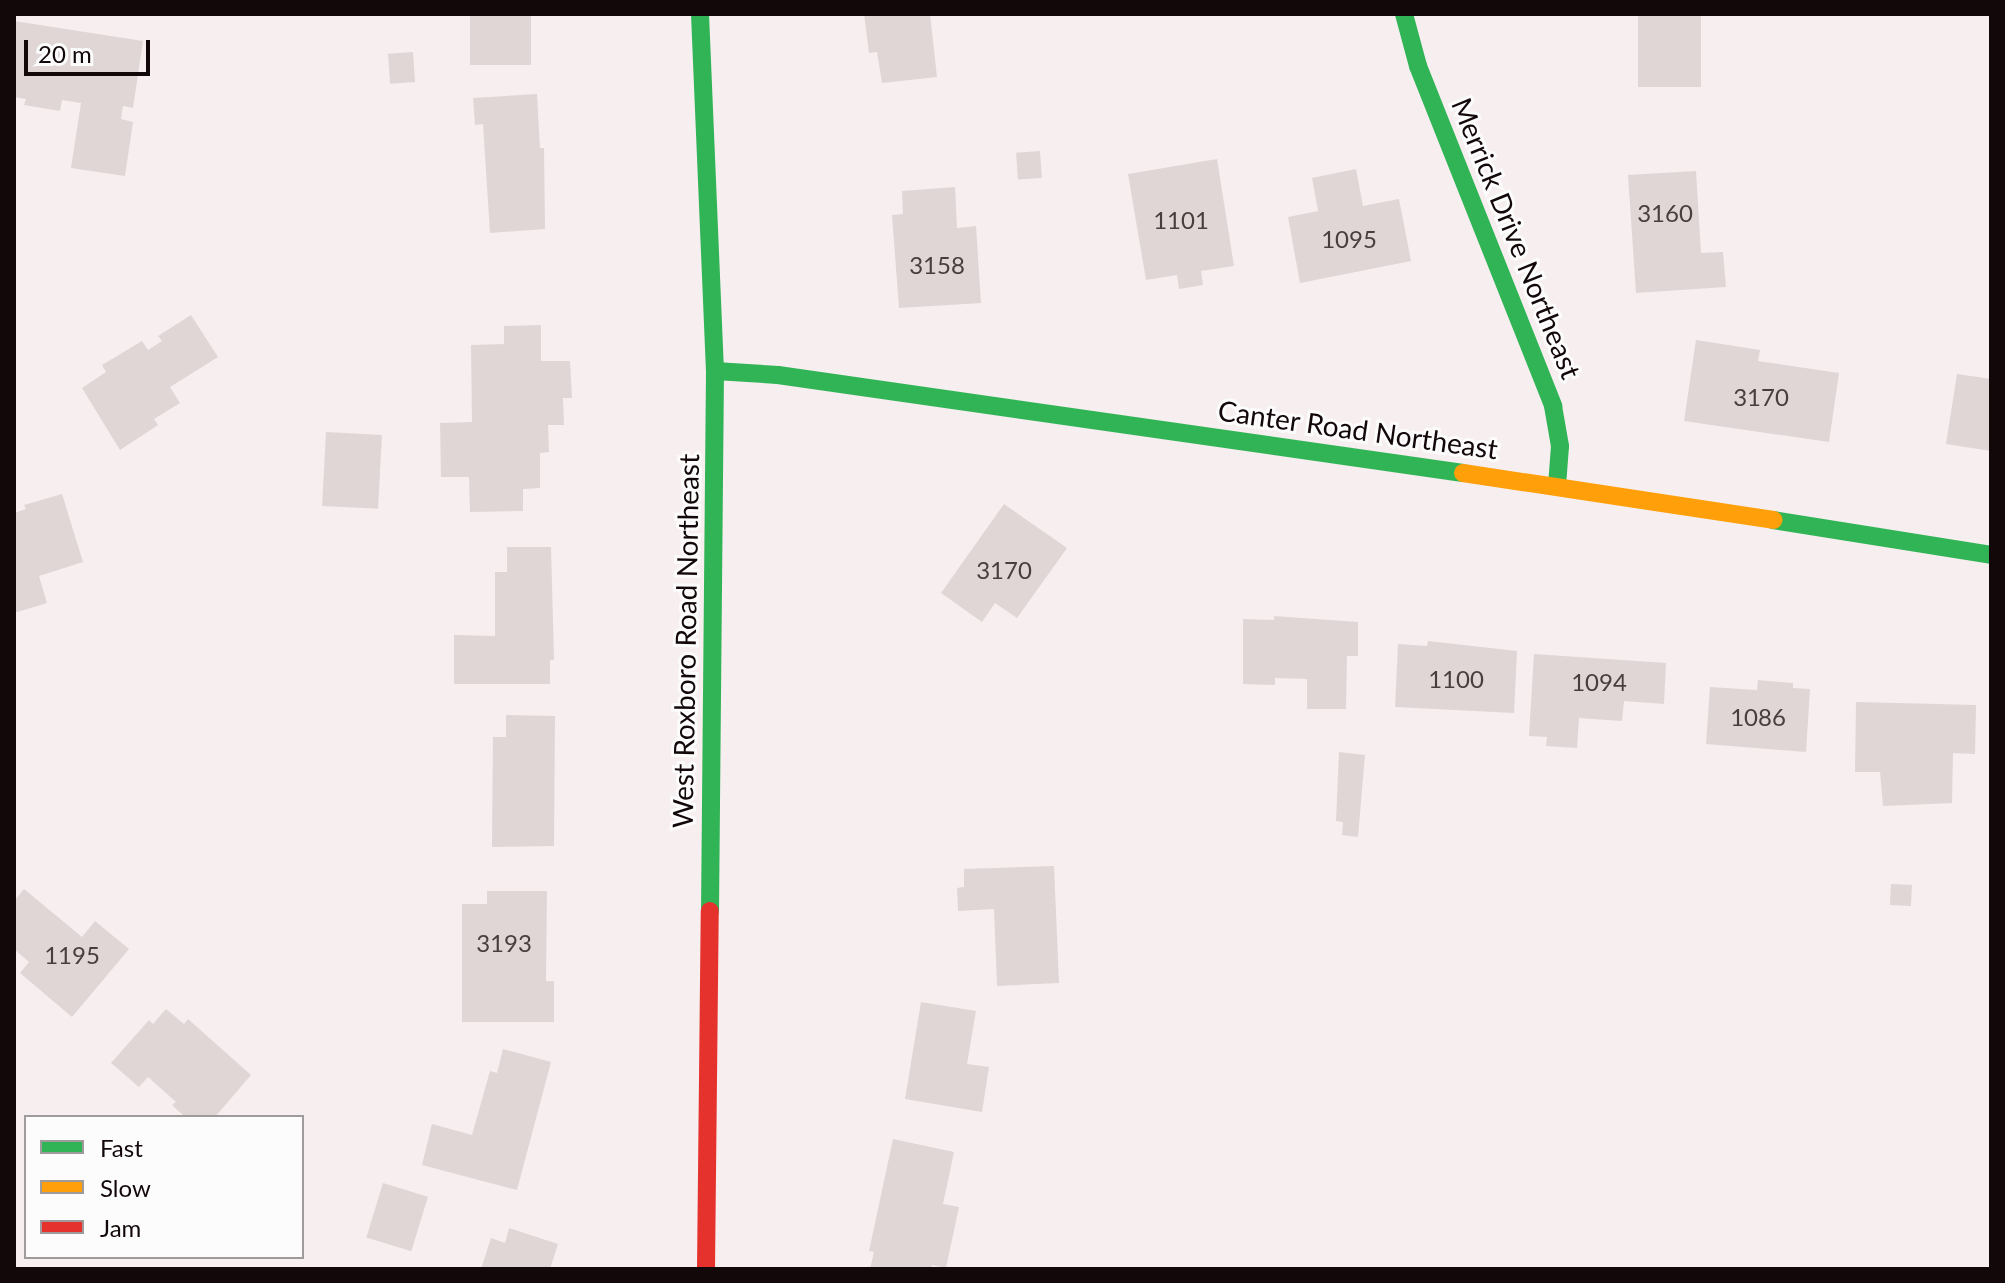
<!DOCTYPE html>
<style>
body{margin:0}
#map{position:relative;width:2005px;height:1283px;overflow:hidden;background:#f6eeef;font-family:Lato,sans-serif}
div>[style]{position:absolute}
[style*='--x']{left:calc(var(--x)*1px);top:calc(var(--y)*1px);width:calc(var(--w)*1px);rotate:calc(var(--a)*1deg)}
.building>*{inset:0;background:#e0d6d6;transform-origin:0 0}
.fast>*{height:18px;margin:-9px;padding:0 9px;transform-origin:9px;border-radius:9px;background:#30b455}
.slow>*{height:18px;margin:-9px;padding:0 9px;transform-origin:9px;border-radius:9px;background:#ff9f0a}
.jam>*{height:18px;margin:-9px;padding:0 9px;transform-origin:9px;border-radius:9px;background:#e5322d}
span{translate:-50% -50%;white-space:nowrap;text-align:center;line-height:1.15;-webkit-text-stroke:6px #fcfcfc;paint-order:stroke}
.number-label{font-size:24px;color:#483e3e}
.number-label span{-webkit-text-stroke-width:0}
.street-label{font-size:28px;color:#130809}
.frame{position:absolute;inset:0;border:16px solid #130809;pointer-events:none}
.legend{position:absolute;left:24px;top:1115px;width:280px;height:144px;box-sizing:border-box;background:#fcfcfc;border:2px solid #9f9a9b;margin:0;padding:10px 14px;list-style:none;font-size:24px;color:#130809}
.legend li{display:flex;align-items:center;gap:16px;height:40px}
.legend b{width:40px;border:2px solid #9f9a9b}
.scale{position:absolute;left:24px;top:40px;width:126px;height:36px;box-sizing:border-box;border:4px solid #130809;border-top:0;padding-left:10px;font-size:24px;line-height:28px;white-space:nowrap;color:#130809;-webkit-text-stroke:6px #fcfcfc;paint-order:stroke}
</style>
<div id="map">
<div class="building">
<div style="left:470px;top:14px;width:61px;height:51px"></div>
<div style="clip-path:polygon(864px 14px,930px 14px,937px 77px,882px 83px,877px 52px,869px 53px)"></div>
<div style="left:1638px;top:14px;width:63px;height:73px"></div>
<div style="clip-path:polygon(14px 21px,143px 41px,133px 108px,123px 106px,121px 119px,133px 122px,125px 176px,71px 168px,81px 103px,62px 100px,60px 111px,24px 105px,26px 99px,14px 97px)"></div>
<div style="left:413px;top:52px;width:30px;height:25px;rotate:86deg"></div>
<div style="clip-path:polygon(537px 94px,540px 148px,544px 148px,545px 229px,490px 233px,483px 124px,475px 125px,473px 98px)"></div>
<div style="left:1040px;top:151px;width:27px;height:24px;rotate:86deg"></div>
<div style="clip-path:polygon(1217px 159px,1234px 266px,1201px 271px,1203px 285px,1179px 289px,1177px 275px,1146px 280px,1128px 174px)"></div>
<div style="clip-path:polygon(1356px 169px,1363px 206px,1399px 199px,1411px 261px,1300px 283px,1288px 217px,1318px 211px,1312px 178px)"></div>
<div style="clip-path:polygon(1696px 171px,1701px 253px,1723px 252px,1726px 287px,1636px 293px,1628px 175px)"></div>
<div style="clip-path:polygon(955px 187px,957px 228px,976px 226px,981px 303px,899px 308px,892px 215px,903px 214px,902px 191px)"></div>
<div style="clip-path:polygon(191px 315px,218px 357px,170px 387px,180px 403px,154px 419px,158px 425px,120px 450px,82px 388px,106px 372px,102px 365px,142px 341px,148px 350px,162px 341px,158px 336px)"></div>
<div style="clip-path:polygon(541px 325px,541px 361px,570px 361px,572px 398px,563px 398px,564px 425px,548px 425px,549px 452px,540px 453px,540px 488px,523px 489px,523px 511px,470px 512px,469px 477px,441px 477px,440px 423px,472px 422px,471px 345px,504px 344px,504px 326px)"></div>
<div style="clip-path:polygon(1696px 340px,1760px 350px,1758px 361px,1839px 373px,1829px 442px,1684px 421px)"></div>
<div style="clip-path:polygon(1957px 374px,1991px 379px,1991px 451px,1946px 444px)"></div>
<div style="left:326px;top:432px;width:56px;height:74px;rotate:3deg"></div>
<div style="clip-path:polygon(62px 494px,83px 562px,39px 576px,47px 603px,14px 613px,14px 513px,26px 509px,24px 505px)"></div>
<div style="clip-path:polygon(1004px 504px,1067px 548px,1017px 618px,995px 603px,982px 622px,941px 593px)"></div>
<div style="clip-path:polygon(507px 547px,551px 547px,554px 660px,550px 660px,550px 684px,454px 684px,454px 635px,495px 636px,495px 572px,507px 572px)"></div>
<div style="clip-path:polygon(1274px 616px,1358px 622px,1358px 656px,1347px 656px,1346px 709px,1307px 709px,1307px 679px,1275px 678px,1275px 685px,1243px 684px,1243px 619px,1274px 620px)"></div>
<div style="clip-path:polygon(1428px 641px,1517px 651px,1514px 713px,1395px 707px,1398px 644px,1427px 646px)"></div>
<div style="clip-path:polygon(1534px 654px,1666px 663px,1664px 704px,1624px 701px,1622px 721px,1579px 718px,1577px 748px,1546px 746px,1547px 737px,1529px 736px)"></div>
<div style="clip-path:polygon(1758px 680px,1793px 683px,1793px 688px,1810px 689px,1806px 752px,1706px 744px,1710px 687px,1757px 690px)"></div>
<div style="clip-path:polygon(1856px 702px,1976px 705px,1975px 754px,1953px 753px,1952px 803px,1883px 806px,1880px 772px,1855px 772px)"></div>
<div style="clip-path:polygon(506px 715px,555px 716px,554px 846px,492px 847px,493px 737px,506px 737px)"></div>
<div style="clip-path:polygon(1339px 752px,1365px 755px,1358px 837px,1342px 835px,1343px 822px,1336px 821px)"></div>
<div style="clip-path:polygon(1054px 866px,1059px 983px,997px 986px,994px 909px,958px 911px,957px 888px,964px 887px,964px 869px)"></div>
<div style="left:1891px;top:884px;width:21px;height:21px;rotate:3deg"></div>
<div style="clip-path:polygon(24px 889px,82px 937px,95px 921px,129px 949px,72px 1017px,20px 973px,29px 962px,14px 949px,14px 901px)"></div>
<div style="clip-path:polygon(487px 891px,547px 891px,546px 981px,554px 981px,554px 1022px,462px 1022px,462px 904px,487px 904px)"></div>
<div style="clip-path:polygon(921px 1002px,976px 1011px,967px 1064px,989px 1067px,982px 1112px,905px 1099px)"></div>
<div style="clip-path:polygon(166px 1009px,184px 1024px,188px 1019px,251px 1075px,215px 1117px,185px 1117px,172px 1105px,176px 1102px,148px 1077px,139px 1087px,111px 1063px,149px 1020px,153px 1024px)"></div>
<div style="clip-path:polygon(503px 1049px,551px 1062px,517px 1190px,422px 1165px,432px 1124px,472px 1135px,490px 1071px,497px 1073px)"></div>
<div style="clip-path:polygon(893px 1139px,954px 1152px,943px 1204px,959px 1207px,946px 1268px,932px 1265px,931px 1269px,870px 1269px,874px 1252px,869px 1251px)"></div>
<div style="left:383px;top:1183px;width:47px;height:57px;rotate:17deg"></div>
<div style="clip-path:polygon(509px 1228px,558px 1244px,550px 1269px,481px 1269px,491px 1238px,505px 1243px)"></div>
</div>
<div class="fast">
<div style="--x:700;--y:14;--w:357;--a:87.6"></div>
<div style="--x:715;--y:371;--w:540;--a:90.53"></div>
<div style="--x:1404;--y:14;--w:54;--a:74.9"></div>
<div style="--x:1418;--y:66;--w:366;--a:68.3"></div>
<div style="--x:1553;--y:406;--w:41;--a:80.1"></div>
<div style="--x:1560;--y:446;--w:40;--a:94.3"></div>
<div style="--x:715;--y:371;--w:63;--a:3.6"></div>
<div style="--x:778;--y:375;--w:692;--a:8.14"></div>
<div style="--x:1773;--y:520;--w:221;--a:9.1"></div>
</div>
<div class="slow">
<div style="--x:1463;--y:473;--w:314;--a:8.6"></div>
</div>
<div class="jam">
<div style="--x:706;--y:1269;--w:358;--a:-89.4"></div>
</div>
<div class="number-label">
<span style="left:1665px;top:213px">3160</span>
<span style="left:1181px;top:220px">1101</span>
<span style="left:1349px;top:239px">1095</span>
<span style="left:937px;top:265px">3158</span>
<span style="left:1761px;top:397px">3170</span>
<span style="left:1004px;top:570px">3170</span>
<span style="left:1456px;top:679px">1100</span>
<span style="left:1599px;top:682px">1094</span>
<span style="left:1758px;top:717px">1086</span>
<span style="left:504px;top:943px">3193</span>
<span style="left:72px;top:955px">1195</span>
</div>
<div class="street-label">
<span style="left:1517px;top:238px;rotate:68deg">Merrick Drive Northeast</span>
<span style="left:1358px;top:429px;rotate:8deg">Canter Road Northeast</span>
<span style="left:685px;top:641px;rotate:-89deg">West Roxboro Road Northeast</span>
</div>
<div class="frame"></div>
<ul class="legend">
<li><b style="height:10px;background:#30b455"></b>Fast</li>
<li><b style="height:10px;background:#ff9f0a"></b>Slow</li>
<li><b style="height:10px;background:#e5322d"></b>Jam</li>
</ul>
<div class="scale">20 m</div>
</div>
